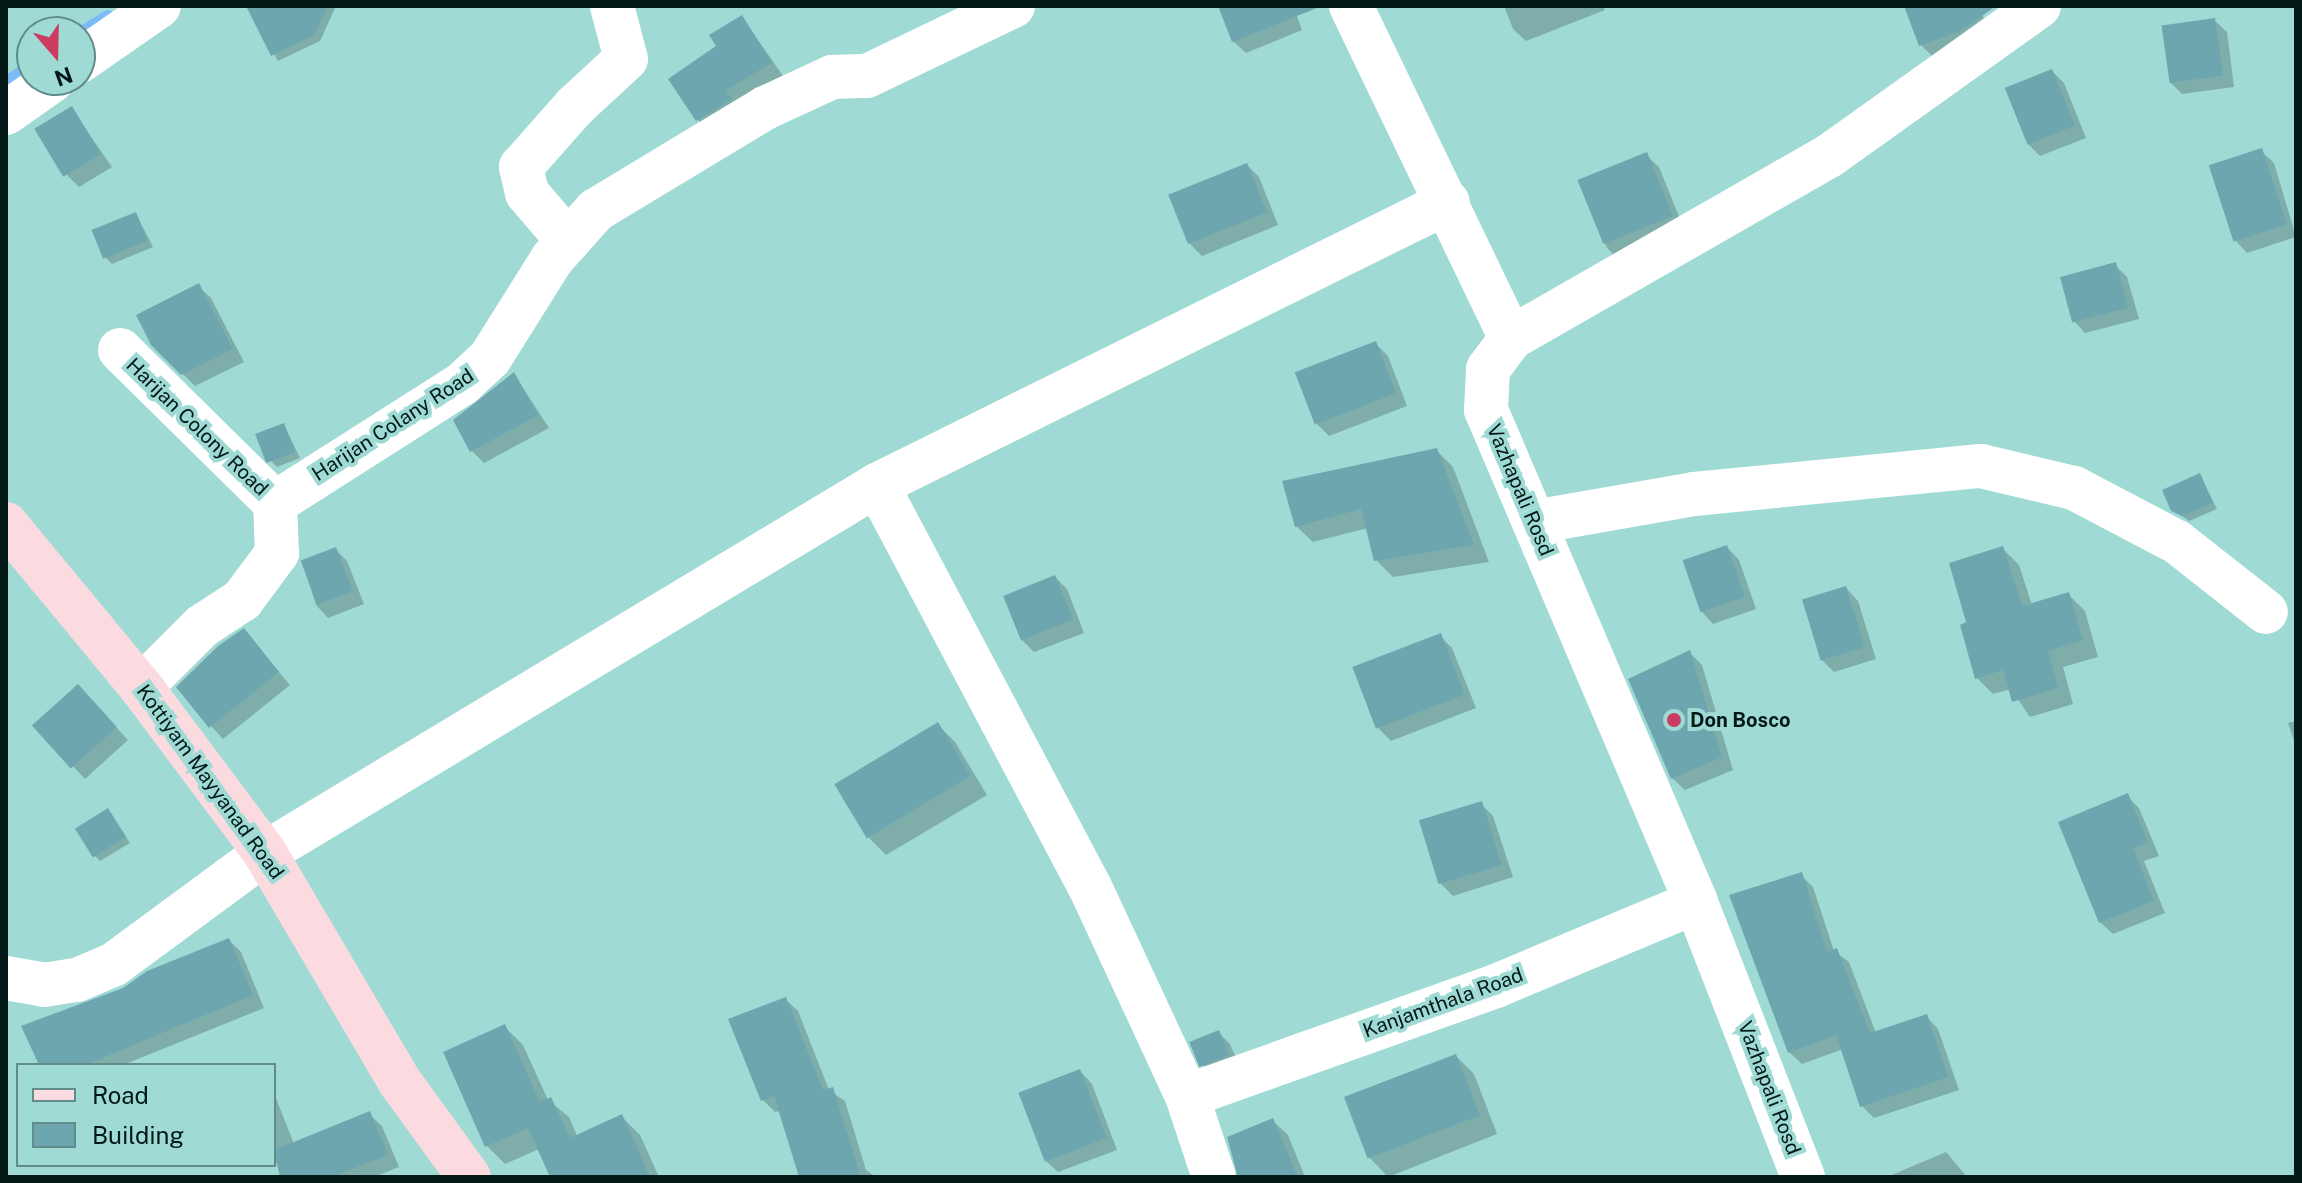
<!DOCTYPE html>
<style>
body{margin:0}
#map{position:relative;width:2302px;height:1183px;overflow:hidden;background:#9fdad5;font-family:"Public Sans",sans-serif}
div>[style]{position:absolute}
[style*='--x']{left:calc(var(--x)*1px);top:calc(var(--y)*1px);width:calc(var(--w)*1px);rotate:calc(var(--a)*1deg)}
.shadow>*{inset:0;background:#0003}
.stream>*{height:12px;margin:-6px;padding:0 6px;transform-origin:6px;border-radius:6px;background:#7dbaf8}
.building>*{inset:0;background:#6ea6b0;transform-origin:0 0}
.street>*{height:44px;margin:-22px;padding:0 22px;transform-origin:22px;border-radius:22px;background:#fff}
.secondary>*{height:44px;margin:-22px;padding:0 22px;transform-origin:22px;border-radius:22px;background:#fbdbe0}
.dots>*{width:22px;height:22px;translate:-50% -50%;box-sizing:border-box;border:4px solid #9fdad5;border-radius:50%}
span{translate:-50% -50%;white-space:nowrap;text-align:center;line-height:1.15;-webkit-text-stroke:8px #9fdad5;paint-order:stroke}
.street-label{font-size:20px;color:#021917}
.poi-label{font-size:20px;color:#021917;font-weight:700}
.left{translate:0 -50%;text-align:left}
.frame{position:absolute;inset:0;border:8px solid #021917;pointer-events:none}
.legend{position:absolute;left:16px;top:1063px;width:260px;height:104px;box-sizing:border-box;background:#9fdad5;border:2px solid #608d89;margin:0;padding:10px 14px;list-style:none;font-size:24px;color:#021917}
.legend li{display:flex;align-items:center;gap:16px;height:40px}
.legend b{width:40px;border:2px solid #608d89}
.north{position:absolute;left:16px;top:16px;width:80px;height:80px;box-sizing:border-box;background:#9fdad5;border:2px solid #608d89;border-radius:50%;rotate:160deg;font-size:22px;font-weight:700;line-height:32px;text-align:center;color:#021917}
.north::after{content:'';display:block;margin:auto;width:28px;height:36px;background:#cb3c60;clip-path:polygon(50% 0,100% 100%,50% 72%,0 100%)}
</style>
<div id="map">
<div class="shadow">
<div style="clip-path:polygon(282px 6px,336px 6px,320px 41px,278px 61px,257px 22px)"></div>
<div style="clip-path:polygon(1220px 6px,1293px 6px,1302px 30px,1246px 53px,1233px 41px)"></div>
<div style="clip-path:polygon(1504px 6px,1603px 6px,1605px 10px,1526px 41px,1513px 29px)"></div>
<div style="clip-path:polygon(1906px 6px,1979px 6px,1989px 32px,1933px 57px,1920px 44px)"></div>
<div style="clip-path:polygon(742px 17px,783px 76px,710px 132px,697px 119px,719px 47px)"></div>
<div style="clip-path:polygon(2214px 20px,2227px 32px,2234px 87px,2182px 94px,2170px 82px)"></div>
<div style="clip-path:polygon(2052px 71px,2064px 83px,2086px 138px,2040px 156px,2028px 144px)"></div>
<div style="clip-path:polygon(71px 108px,112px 167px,79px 187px,67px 175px)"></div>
<div style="clip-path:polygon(2261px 151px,2274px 163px,2296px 237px,2247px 253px,2235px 240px)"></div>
<div style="clip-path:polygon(1646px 155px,1659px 167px,1684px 229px,1619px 260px,1607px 248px,1580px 182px)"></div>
<div style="clip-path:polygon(1247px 165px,1259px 177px,1278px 225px,1202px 256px,1190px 244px)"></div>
<div style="clip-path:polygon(136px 214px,153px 247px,112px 264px,106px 258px)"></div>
<div style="clip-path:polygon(2115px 265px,2127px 277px,2139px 319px,2085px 333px,2073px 320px)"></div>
<div style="clip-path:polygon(198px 286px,211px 298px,244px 362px,195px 386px,152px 344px)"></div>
<div style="clip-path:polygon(1376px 344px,1388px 356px,1407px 406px,1329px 436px,1317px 424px)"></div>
<div style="clip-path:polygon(514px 374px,549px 428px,484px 463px,472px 451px)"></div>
<div style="clip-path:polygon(284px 425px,300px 458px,277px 467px,271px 461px)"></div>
<div style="clip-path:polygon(1436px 450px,1453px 467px,1489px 562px,1393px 577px,1376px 560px,1368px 528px,1313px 542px,1296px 526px)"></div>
<div style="clip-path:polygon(2200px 475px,2217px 509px,2189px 521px,2172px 509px)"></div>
<div style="clip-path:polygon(1727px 547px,1739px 560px,1756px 609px,1713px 624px,1701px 611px)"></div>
<div style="clip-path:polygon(2002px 548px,2019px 565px,2032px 605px,2068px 594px,2085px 611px,2098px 657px,2063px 667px,2073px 704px,2030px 717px,2011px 689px,1993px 694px,1977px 678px,1969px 624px)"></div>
<div style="clip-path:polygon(335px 549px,347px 561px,364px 604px,328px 618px,316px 605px,302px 562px)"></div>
<div style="clip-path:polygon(1055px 577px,1067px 589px,1084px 633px,1034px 652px,1022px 640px)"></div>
<div style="clip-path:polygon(1846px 588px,1858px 601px,1876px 659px,1834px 672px,1821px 659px)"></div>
<div style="clip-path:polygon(244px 631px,290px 685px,223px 739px,211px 726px)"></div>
<div style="clip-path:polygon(1440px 636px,1452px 648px,1476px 708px,1391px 741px,1379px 729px)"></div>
<div style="clip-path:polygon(1690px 653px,1702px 665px,1733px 770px,1685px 790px,1672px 778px)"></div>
<div style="clip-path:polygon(90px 699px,128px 740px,85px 779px,35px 726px)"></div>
<div style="clip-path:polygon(2296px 721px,2296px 746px,2288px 723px)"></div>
<div style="clip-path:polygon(937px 724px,955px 742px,987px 795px,886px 855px,868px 837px)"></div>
<div style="clip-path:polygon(2127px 796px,2139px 808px,2159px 856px,2144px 861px,2165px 913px,2113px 934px,2100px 922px)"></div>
<div style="clip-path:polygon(1481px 804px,1493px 816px,1513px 877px,1453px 896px,1441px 884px)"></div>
<div style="clip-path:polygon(108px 810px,130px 843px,100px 861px,95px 856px)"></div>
<div style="clip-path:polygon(1801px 875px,1813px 887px,1834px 951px,1849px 962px,1876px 1033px,1926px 1016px,1938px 1029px,1959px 1090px,1874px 1118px,1861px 1105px,1843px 1049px,1802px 1064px,1789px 1052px)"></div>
<div style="clip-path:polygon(229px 940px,241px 952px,264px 1008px,123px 1065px,41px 1065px)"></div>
<div style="clip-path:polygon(785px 999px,798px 1011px,829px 1090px,845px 1101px,866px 1170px,876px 1177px,801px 1177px,780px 1111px,775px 1112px,763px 1100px)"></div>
<div style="clip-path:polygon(505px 1027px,523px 1045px,548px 1100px,569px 1117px,577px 1136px,622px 1117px,640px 1135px,659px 1177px,552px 1177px,539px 1149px,505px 1164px,487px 1146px,446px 1053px)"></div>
<div style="clip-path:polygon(1218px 1032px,1230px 1044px,1240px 1067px,1214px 1076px,1202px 1064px)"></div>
<div style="clip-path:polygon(1456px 1056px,1474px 1074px,1497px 1134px,1388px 1177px,1370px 1158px)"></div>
<div style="clip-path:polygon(1080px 1071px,1092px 1084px,1117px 1150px,1058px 1172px,1045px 1160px)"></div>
<div style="clip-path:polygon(274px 1093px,294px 1144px,369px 1114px,382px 1126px,399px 1167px,374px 1177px,282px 1177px,274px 1157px)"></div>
<div style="clip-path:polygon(1272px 1120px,1288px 1135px,1305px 1177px,1237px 1177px,1234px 1154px)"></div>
<div style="clip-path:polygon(1946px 1152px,1967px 1177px,1887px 1177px)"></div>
</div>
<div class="stream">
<div style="--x:80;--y:33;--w:33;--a:-31"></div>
<div style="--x:6;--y:82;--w:31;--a:-33"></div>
</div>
<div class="building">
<div style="clip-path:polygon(246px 6px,328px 6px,314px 35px,271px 56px)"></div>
<div style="clip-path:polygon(1218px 6px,1316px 6px,1317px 8px,1232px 42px)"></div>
<div style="clip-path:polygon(1904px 6px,1996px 6px,1962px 30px,1919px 46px)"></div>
<div style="clip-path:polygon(742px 15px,772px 63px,726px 90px,732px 99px,696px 121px,668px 79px,716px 46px,709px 35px)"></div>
<div style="left:2215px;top:18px;width:58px;height:54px;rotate:82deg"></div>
<div style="left:2052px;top:69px;width:61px;height:51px;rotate:68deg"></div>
<div style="left:72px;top:106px;width:56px;height:44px;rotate:59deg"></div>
<div style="left:2262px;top:148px;width:80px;height:56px;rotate:72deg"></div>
<div style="left:1647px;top:152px;width:69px;height:75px;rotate:68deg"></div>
<div style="left:1247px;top:163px;width:53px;height:85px;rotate:68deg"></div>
<div style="left:136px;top:212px;width:31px;height:48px;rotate:68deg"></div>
<div style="left:2116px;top:262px;width:47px;height:58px;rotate:75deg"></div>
<div style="clip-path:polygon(199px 283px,233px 349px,181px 375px,151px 345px,136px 315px)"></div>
<div style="left:1376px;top:341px;width:56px;height:87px;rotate:69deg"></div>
<div style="clip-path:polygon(514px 372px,538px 415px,470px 452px,453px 420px)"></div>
<div style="left:284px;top:423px;width:31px;height:31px;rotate:69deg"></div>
<div style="clip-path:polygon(1437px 448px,1474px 545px,1374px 561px,1361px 509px,1295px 527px,1282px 481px)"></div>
<div style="clip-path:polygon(2200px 473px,2213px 503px,2182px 516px,2171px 511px,2162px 490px)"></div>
<div style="left:1727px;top:545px;width:55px;height:47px;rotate:71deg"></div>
<div style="clip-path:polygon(2003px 546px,2022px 606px,2069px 592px,2083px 640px,2048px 651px,2058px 688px,2012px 702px,2003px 670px,1975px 679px,1960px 625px,1966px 622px,1949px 563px)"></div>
<div style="left:336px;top:547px;width:47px;height:38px;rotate:69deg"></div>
<div style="left:1055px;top:575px;width:48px;height:56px;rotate:68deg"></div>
<div style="left:1846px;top:586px;width:64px;height:46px;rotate:73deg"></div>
<div style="clip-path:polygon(244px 628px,279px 672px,209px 728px,176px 687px,218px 646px)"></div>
<div style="left:1441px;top:633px;width:66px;height:95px;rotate:69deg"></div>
<div style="clip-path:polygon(1690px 650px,1722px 757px,1671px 779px,1628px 679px)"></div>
<div style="left:78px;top:684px;width:58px;height:62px;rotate:48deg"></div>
<div style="left:938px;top:722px;width:63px;height:121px;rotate:59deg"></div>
<div style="clip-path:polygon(2128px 793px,2148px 843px,2133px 848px,2154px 901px,2099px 923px,2058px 822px)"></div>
<div style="left:1482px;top:801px;width:67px;height:66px;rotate:73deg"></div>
<div style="left:108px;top:808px;width:34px;height:39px;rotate:58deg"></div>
<div style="clip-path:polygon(1802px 872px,1827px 952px,1837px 948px,1870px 1033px,1927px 1014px,1948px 1077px,1860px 1107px,1836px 1035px,1788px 1053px,1729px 895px)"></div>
<div style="clip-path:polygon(229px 938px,253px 995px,85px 1065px,39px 1065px,21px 1026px,123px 988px,147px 971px)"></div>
<div style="clip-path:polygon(786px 997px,823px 1090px,833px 1087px,861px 1177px,799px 1177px,774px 1096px,761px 1101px,728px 1019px)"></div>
<div style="clip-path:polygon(505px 1024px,540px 1102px,551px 1097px,570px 1138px,622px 1114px,650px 1177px,550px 1177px,528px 1128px,485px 1147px,443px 1052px)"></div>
<div style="left:1219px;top:1030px;width:27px;height:32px;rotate:68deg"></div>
<div style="left:1456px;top:1054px;width:66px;height:120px;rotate:69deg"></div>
<div style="left:1080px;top:1069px;width:74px;height:66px;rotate:69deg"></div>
<div style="clip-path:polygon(370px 1111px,388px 1155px,332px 1177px,280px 1177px,274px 1150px)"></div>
<div style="clip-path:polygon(1273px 1118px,1298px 1177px,1238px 1177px,1227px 1137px)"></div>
</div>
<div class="street">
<div style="--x:1351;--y:6;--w:369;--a:64.3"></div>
<div style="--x:80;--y:61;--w:96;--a:-34.8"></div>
<div style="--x:6;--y:113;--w:57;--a:-35.1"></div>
<div style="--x:568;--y:241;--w:63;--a:-130.5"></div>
<div style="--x:527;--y:193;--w:27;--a:-103"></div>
<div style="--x:521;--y:167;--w:81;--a:-48.5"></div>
<div style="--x:575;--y:106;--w:69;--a:-42.7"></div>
<div style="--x:626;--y:59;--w:55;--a:-104.8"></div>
<div style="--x:120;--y:350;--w:218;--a:44.6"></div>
<div style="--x:877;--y:485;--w:455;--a:62.1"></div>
<div style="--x:1090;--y:887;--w:230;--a:65.1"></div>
<div style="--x:1187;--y:1096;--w:85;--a:71.6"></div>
<div style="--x:1534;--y:522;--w:162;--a:-9.9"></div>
<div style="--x:1694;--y:494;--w:288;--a:-5.6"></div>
<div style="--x:1981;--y:466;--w:96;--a:13.3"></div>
<div style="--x:2074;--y:488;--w:116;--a:27.7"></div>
<div style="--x:2177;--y:542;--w:113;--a:38.2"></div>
<div style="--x:141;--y:687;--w:86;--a:-45"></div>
<div style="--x:202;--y:626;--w:48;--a:-33"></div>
<div style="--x:242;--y:600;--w:59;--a:-53.3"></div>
<div style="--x:277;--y:553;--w:50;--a:-92.3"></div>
<div style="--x:275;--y:503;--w:222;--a:-32.5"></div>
<div style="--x:462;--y:384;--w:38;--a:-43"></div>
<div style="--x:490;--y:358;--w:117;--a:-57.9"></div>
<div style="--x:552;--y:259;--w:66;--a:-48.1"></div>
<div style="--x:596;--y:210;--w:197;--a:-31.1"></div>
<div style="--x:765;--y:108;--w:74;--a:-24.8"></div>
<div style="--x:832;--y:77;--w:35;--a:-2"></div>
<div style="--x:867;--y:76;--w:162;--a:-25.6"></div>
<div style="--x:6;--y:978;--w:39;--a:10"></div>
<div style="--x:44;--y:985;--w:33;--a:-9"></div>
<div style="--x:77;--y:980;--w:39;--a:-23"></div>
<div style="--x:113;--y:965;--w:189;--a:-36.4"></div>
<div style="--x:265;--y:853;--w:714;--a:-31.02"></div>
<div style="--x:877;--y:485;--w:637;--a:-26.36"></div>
<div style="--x:1187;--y:1096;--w:328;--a:-19.6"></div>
<div style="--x:1496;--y:986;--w:217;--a:-22.8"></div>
<div style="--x:1803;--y:1177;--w:295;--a:-111.3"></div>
<div style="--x:1696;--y:902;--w:535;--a:-113.11"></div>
<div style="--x:1486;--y:410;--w:41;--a:-87.2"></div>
<div style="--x:1488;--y:369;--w:39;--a:-53"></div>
<div style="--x:1511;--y:338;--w:366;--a:-29.8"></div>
<div style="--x:1829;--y:156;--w:258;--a:-35.5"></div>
</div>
<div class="secondary">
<div style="--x:6;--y:524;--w:212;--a:50.4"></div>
<div style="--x:141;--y:687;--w:207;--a:53.2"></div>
<div style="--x:265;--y:853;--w:266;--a:59.5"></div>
<div style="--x:400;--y:1082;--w:117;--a:54"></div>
</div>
<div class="dots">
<div style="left:1674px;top:720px;background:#cb3c60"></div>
</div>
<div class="street-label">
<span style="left:393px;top:425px;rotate:-33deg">Harijan Colany Road</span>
<span style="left:197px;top:427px;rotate:44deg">Harijan Colony Road</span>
<span style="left:1520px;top:490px;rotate:67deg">Vazhapali Rosd</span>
<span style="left:210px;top:782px;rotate:54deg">Kottiyam Mayyanad Road</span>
<span style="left:1443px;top:1003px;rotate:-20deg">Kanjamthala Road</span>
<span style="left:1769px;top:1088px;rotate:69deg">Vazhapali Rosd</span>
</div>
<div class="poi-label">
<span class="left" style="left:1690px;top:720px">Don Bosco</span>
</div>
<div class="frame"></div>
<ul class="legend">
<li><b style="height:10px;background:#fbdbe0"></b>Road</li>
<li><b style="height:22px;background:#6ea6b0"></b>Building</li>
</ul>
<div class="north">N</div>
</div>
